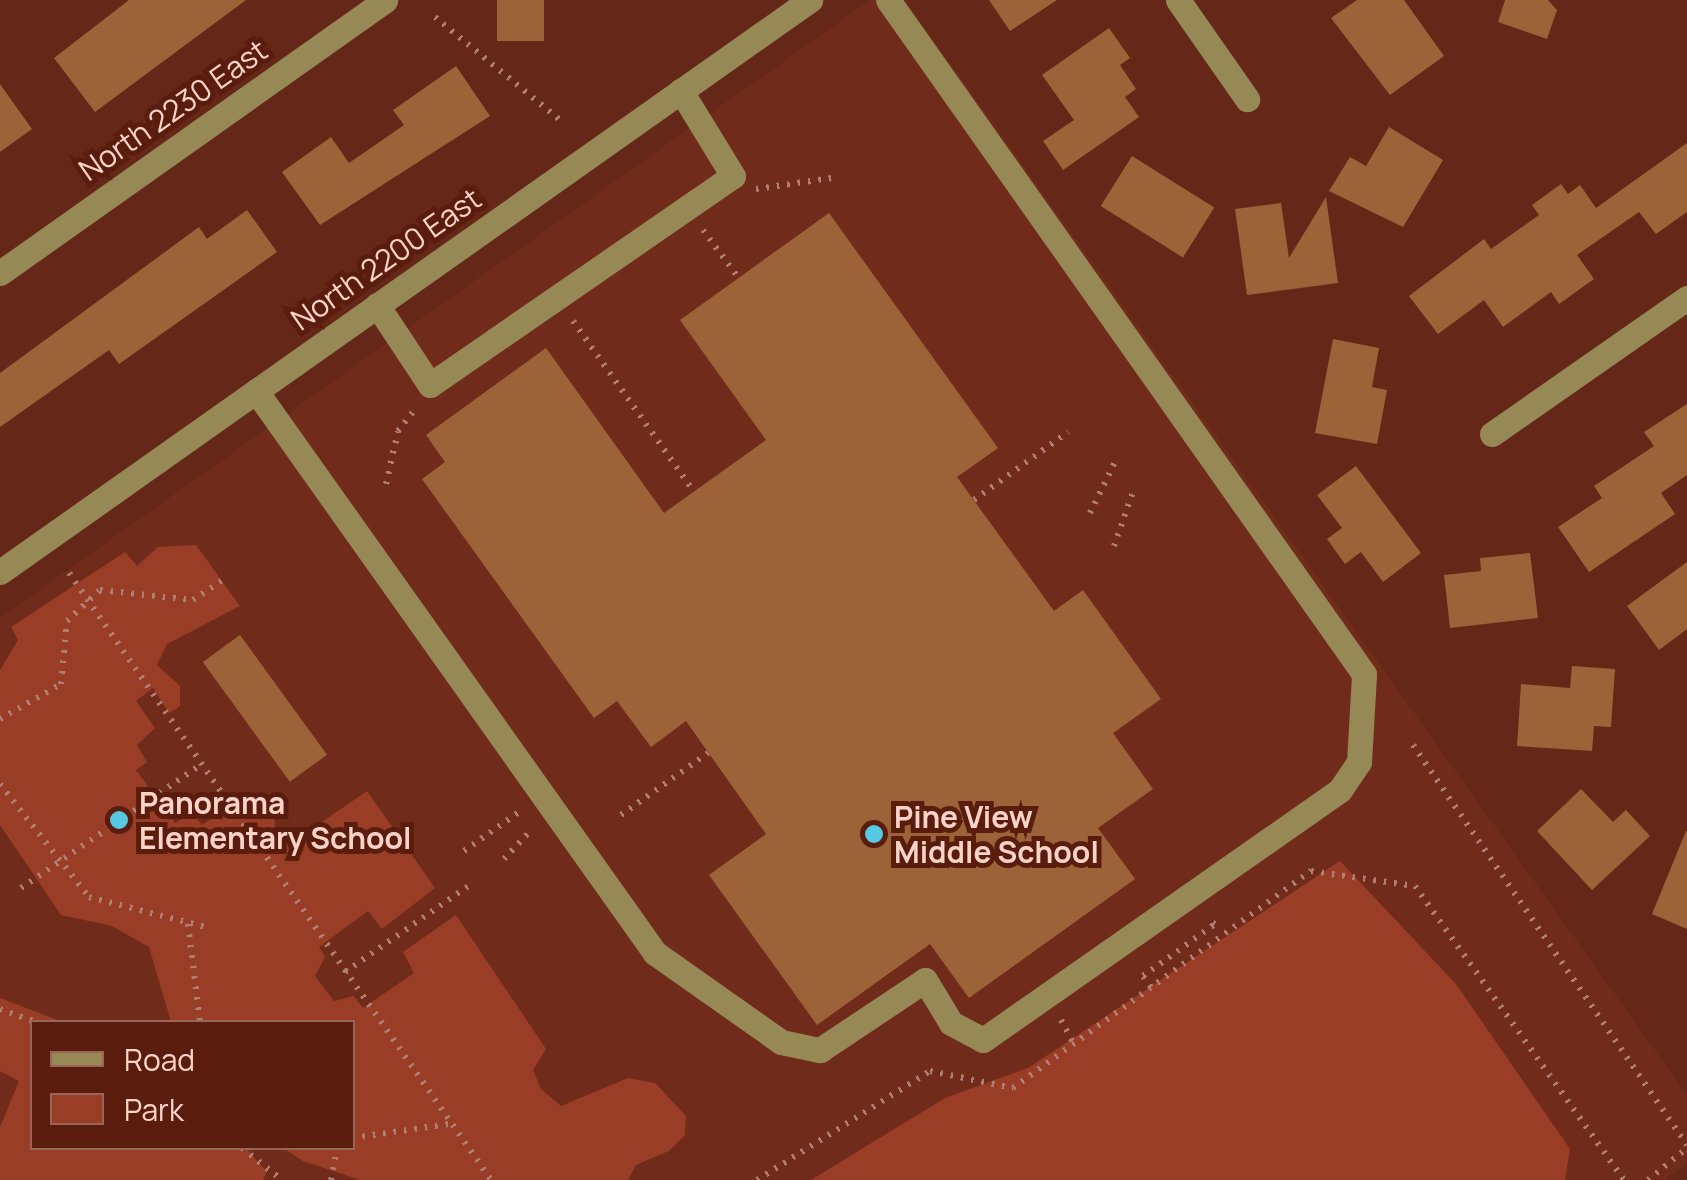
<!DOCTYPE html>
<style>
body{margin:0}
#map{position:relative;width:1687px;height:1180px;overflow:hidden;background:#652718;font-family:Manrope,sans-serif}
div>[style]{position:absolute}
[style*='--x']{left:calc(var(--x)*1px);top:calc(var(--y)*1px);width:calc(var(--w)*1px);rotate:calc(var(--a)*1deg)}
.built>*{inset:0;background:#712b1a}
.green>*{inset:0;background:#9a3d26}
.building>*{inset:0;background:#9c6339;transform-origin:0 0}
.path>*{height:6px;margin-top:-3px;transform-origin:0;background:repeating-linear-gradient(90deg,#b17f72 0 2.5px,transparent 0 10.5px)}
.minor>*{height:25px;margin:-12.5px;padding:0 12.5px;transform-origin:12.5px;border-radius:12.5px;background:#968955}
.dots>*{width:28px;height:28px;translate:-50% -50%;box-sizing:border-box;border:5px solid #591c0d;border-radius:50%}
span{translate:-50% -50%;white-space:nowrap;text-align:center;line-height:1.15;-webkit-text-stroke:10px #591c0d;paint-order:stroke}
.street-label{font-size:30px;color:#fad3c8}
.poi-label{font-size:30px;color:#fad3c8;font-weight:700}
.left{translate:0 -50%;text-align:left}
.legend{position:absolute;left:30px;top:1020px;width:325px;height:130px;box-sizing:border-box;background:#591c0d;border:2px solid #996558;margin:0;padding:12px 18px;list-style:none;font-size:30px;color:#fad3c8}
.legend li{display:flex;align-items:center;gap:20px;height:50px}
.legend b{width:50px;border:2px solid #996558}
</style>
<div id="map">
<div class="built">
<div style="clip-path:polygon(evenodd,870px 0,905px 0,1687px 1095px,1687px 1164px,1665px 1180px,0 1180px,0 618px,870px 0,32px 1022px,352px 1022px,352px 1148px,32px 1148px,32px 1022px)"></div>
</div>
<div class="green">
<div style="clip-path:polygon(196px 545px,240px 606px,167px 644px,157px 665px,180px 686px,180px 706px,169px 713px,153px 688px,136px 701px,155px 728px,137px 745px,147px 762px,136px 770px,175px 823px,192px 813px,202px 825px,247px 794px,272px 806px,277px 835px,297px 839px,367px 791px,435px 888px,382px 929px,368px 911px,319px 947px,325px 957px,315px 976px,334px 1001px,354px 996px,363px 1008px,414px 973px,403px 952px,456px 915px,546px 1049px,533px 1070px,541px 1089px,561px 1106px,628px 1078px,655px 1083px,686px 1116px,685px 1135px,669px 1151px,636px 1165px,628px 1180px,360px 1180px,303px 1161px,283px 1148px,352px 1148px,352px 1022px,171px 1022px,149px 947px,112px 926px,61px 915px,0 825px,0 670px,18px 640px,11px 627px,125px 552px,137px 566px,158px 547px)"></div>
<div style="clip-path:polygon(1340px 861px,1456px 984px,1570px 1149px,1565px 1180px,811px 1180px,945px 1098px,1028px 1068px)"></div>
<div style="clip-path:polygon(0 998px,63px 1022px,32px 1022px,32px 1148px,246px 1148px,267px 1172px,263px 1180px,0 1180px,0 1127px,19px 1081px,0 1071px)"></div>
</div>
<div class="building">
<div style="clip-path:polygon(129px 0,246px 0,95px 112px,54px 58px)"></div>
<div style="left:497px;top:0;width:47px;height:41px"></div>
<div style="clip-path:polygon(989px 0,1057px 0,1010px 31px)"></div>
<div style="clip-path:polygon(1357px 0,1404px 0,1444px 56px,1390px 95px,1331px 18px)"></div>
<div style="clip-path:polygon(1505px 0,1548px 0,1557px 10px,1547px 39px,1498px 22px)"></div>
<div style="clip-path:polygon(1109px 28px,1130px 58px,1120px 65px,1136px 89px,1125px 97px,1139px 117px,1063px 170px,1043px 141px,1074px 120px,1042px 75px)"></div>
<div style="clip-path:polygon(456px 66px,490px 116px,320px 225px,282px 172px,331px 137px,349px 163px,404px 125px,393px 110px)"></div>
<div style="clip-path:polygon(0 84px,32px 129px,0 152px)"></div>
<div style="clip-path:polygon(1389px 127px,1443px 160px,1403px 227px,1329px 191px,1350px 157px,1366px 166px)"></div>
<div style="clip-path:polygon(1687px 143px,1687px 212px,1656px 234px,1639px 212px,1577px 255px,1594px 279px,1559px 304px,1551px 292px,1503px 327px,1484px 300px,1438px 334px,1409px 296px,1484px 239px,1491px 249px,1539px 215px,1532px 205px,1561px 184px,1568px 194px,1580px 185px,1596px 208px)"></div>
<div style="left:1132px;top:156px;width:97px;height:59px;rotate:32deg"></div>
<div style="clip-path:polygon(1326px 197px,1338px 283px,1247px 295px,1235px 209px,1281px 203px,1289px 258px)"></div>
<div style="clip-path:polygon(247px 210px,277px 252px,119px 364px,109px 350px,0 427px,0 373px,199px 227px,207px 239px)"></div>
<div style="clip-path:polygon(829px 213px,998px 448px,957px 477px,1054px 611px,1083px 590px,1161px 699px,1113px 733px,1153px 789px,1098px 828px,1135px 879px,969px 998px,930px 944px,817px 1025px,709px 875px,766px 834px,686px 721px,651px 747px,617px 701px,594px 718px,422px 479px,445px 462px,426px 435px,546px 348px,664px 513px,766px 440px,680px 320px)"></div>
<div style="clip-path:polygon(1333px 339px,1379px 348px,1372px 387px,1387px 390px,1377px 444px,1315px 433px)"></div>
<div style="clip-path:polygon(1687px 404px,1687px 475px,1661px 493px,1675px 514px,1589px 572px,1558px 527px,1602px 498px,1594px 486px,1654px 446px,1644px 432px)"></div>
<div style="clip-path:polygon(1356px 466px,1421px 553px,1383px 582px,1361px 552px,1345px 564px,1327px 539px,1342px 528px,1317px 495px)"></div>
<div style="clip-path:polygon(1530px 553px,1538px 618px,1450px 628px,1444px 575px,1481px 571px,1480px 558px)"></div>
<div style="clip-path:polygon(1687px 562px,1687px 629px,1659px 650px,1627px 606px)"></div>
<div style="left:240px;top:635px;width:148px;height:46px;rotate:54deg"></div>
<div style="clip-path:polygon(1572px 666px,1615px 669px,1611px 727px,1594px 726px,1592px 751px,1517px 746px,1521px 684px,1570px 688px)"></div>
<div style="clip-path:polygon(1581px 789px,1613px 822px,1626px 810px,1650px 836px,1592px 890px,1537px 831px)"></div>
<div style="clip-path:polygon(1686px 831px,1687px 831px,1687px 929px,1652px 914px)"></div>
</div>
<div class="path">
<div style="--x:435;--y:17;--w:162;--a:39.5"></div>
<div style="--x:756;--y:189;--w:76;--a:-8.3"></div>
<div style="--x:703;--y:230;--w:59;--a:53.3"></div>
<div style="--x:573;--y:321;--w:209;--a:54.7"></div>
<div style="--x:386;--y:484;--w:54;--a:-77.2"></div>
<div style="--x:398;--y:431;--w:29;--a:-52"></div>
<div style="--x:974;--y:500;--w:116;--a:-35.9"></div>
<div style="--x:1090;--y:513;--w:57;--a:-63.9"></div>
<div style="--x:1114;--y:546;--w:60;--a:-70.7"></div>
<div style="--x:69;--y:573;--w:739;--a:55.19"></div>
<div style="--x:0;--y:719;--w:70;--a:-29.8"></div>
<div style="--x:61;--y:684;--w:63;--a:-84.6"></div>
<div style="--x:67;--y:621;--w:45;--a:-43.2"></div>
<div style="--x:100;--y:590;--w:94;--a:6.1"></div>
<div style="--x:193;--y:600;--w:40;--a:-34"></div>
<div style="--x:1413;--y:745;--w:485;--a:55.6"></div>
<div style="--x:0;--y:784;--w:144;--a:51.8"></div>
<div style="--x:89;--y:897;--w:121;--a:14.4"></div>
<div style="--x:621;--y:815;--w:107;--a:-35.5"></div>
<div style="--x:464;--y:851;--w:72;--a:-35.4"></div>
<div style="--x:504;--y:859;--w:42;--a:-46.9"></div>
<div style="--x:21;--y:888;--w:214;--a:-34.4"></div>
<div style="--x:188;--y:924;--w:99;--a:83"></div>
<div style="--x:345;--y:972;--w:154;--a:-34.9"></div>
<div style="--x:1151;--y:987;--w:14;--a:-126"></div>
<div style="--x:1143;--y:976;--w:89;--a:-35.8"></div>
<div style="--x:1215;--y:924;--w:8;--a:-150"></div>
<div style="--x:0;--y:1009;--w:37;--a:20"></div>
<div style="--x:1061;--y:1020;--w:27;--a:62"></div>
<div style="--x:352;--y:1138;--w:98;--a:-8.2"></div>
<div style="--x:242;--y:1148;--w:51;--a:38.7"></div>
<div style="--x:331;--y:1180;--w:33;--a:-79"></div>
<div style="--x:757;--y:1180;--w:204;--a:-32.2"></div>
<div style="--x:930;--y:1071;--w:85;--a:11.6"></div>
<div style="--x:1013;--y:1088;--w:369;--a:-36.1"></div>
<div style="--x:1311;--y:871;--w:105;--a:8.2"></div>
<div style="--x:1415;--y:886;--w:361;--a:54.6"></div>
<div style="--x:1648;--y:1180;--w:50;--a:-39.4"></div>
</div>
<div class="minor">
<div style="--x:1178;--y:0;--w:121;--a:55.1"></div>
<div style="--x:0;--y:273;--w:472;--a:-35.3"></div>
<div style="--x:377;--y:305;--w:96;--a:56.5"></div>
<div style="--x:430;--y:385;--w:368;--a:-34.6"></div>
<div style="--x:733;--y:176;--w:100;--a:-121.5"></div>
<div style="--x:256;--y:391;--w:689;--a:54.63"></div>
<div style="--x:655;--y:953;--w:154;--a:35.2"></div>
<div style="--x:781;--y:1042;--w:40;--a:12"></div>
<div style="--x:820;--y:1050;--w:126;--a:-33.7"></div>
<div style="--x:925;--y:980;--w:50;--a:58.8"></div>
<div style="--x:951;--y:1023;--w:36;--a:28"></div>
<div style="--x:983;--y:1040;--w:436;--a:-35"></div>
<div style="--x:1340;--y:790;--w:34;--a:-56"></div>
<div style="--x:1359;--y:762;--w:88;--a:-86.7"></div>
<div style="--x:1364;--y:674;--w:825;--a:-125.23"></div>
<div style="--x:1492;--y:434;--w:238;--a:-34.9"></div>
<div style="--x:0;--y:572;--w:992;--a:-35.23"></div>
</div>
<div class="dots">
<div style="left:119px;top:820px;background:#57c9e3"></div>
<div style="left:874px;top:834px;background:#57c9e3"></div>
</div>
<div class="street-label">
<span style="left:173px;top:110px;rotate:-35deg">North 2230 East</span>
<span style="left:386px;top:259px;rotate:-35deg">North 2200 East</span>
</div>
<div class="poi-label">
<span class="left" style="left:139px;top:820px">Panorama<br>Elementary School</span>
<span class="left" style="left:894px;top:834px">Pine View<br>Middle School</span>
</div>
<ul class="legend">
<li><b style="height:12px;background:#968955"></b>Road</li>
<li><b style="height:28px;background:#9a3d26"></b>Park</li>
</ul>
</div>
